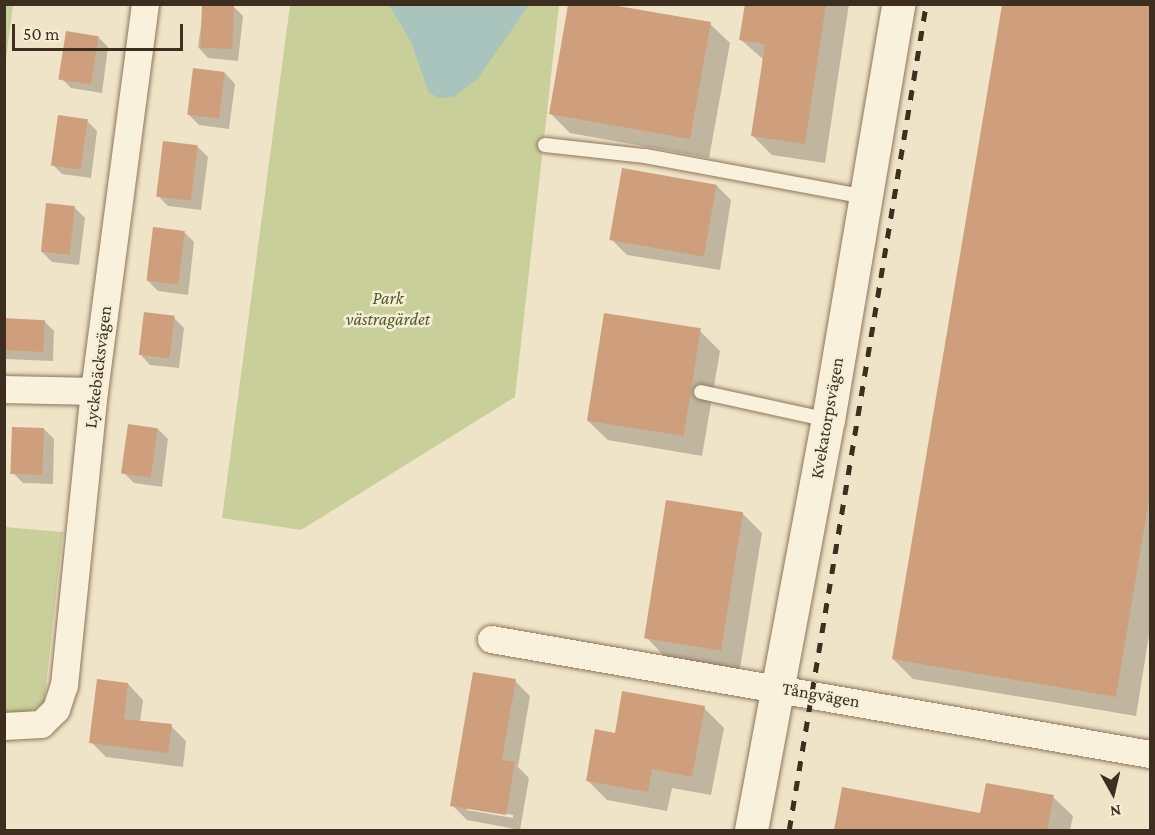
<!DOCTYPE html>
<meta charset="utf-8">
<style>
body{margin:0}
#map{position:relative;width:1155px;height:835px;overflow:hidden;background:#f0e4c8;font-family:"Crimson Pro",serif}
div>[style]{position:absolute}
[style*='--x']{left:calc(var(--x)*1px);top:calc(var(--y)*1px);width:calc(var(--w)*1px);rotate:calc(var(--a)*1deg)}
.green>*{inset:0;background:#c9cf9b}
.water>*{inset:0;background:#a9c4bc}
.shadow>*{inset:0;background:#0003}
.building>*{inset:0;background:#cf9f7d;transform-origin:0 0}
.roads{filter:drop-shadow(0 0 2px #8d765c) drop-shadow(0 0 2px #8d765c)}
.lane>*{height:14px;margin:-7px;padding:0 7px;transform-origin:7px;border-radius:7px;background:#faf1dc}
.street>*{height:27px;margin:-13.5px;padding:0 13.5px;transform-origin:13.5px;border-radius:13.5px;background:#faf1dc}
.secondary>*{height:33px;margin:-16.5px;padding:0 16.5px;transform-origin:16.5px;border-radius:16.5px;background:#faf1dc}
.rail>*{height:4.5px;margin-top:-2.25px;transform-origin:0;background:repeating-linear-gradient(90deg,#3d2e20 0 10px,transparent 0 20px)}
span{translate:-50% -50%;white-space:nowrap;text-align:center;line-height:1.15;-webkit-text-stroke:5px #f7eed8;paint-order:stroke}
.park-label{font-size:18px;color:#4d5a26;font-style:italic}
.street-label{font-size:18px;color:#3d2e20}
.frame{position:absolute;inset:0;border:6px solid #3d2e20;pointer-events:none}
.north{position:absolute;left:1083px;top:763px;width:60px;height:60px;-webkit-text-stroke:4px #f7eed8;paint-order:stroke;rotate:172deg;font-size:16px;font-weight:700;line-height:24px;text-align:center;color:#3d2e20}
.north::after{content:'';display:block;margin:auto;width:21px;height:27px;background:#3d2e20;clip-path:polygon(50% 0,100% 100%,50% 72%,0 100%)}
.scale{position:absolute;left:12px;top:24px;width:171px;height:27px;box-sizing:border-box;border:3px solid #3d2e20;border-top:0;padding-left:8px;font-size:18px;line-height:21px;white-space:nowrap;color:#3d2e20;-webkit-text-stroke:4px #f7eed8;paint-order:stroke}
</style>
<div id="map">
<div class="green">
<div style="clip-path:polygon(5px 4px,13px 5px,5px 67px,4px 5px)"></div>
<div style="clip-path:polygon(290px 5px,559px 5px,515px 397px,301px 530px,222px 518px)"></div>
<div style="clip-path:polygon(4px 527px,63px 532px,44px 704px,26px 713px,5px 712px)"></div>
</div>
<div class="water">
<div style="clip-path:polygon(389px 5px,529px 5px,478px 78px,454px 97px,440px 98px,429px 93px,411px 42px)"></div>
</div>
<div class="shadow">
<div style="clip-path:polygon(204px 4px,233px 6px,243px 16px,238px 61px,208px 58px,198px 47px)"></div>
<div style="clip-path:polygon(570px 4px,603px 4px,710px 24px,730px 43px,709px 158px,570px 133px,550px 113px)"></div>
<div style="clip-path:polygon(746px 4px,849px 4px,825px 163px,772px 155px,752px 135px,764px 60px,741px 40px)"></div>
<div style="clip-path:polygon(1003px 4px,1150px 4px,1150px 629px,1136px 716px,913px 679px,893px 659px)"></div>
<div style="clip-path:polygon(98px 37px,108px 47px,102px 93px,71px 88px,61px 78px)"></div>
<div style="clip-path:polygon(225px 73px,235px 84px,229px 129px,199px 125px,189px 115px)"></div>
<div style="clip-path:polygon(87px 121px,97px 131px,91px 178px,62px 174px,52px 164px)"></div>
<div style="clip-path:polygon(198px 147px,208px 157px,201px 210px,168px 206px,158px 196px)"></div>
<div style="clip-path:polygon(716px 185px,731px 200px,720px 270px,627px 255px,612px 240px)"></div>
<div style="clip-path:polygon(75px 208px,85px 218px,79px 265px,52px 262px,42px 252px)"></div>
<div style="clip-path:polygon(184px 232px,194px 242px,188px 295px,158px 291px,148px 281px)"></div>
<div style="clip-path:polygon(174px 318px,184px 328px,179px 368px,150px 365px,140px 354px)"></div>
<div style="clip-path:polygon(4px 320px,44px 321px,54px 331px,53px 361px,4px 359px)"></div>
<div style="clip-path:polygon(700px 331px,720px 351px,702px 456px,608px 440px,588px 421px)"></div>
<div style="clip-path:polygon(44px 429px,54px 439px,53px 484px,23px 483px,13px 473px)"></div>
<div style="clip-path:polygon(158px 429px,168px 439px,162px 487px,134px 483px,124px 473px)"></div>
<div style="clip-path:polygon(742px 513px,762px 533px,740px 669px,665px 657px,646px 637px)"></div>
<div style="clip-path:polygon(evenodd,515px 681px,530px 696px,518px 767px,529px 778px,520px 830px,467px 820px,452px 805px,515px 681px,467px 807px,513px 815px,513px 818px,467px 810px,467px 807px)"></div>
<div style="clip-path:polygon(128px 684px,143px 700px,140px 722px,171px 726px,186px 741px,183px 767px,106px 757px,91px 742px)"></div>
<div style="clip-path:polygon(704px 708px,724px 728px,711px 795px,672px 788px,667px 811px,607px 800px,587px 780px,616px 734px)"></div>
<div style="clip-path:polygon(844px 789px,981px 815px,1053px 797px,1073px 816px,1070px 830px,836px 830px)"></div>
</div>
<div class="building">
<div style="left:202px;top:4px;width:32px;height:44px;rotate:2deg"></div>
<div style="clip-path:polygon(745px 4px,826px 4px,805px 144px,751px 136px,765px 44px,739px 40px)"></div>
<div style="clip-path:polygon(568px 5px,612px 5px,711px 22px,690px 139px,549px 114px)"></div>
<div style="clip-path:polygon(1002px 5px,1150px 5px,1150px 494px,1116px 697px,892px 659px)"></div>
<div style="left:66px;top:31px;width:33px;height:49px;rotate:9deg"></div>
<div style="left:193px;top:68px;width:32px;height:47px;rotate:7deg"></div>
<div style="left:58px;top:115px;width:30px;height:51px;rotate:8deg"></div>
<div style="left:163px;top:141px;width:35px;height:56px;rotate:7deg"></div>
<div style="left:622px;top:168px;width:96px;height:73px;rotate:10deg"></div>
<div style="left:46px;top:203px;width:29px;height:49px;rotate:6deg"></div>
<div style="left:153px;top:227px;width:32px;height:54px;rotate:7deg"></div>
<div style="left:144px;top:312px;width:31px;height:43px;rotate:7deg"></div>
<div style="left:604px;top:313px;width:98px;height:109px;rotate:9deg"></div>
<div style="left:4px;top:318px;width:41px;height:32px;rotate:3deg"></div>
<div style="left:128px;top:424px;width:30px;height:50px;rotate:8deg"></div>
<div style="left:12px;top:427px;width:32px;height:47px;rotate:2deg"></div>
<div style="left:666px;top:500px;width:78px;height:140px;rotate:9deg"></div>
<div style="clip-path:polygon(473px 672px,516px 679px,502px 760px,515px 762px,506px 815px,450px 806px)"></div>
<div style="clip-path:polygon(97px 679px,128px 683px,124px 719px,172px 724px,168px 753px,89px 743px)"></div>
<div style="clip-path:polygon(622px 691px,705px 706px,692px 777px,652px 769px,648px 792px,586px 781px,595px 729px,615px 733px)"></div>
<div style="clip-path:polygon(986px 783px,1054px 795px,1047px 830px,834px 830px,842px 787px,980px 813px)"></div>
</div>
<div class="roads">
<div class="lane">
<div style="--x:545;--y:145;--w:101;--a:6.3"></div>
<div style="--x:645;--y:156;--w:225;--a:10.5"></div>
<div style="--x:701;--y:392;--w:130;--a:12.4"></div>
</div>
<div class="street">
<div style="--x:4;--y:389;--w:90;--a:1.3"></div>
<div style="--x:491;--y:639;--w:669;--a:9.9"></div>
<div style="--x:4;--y:726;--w:37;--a:-3"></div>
<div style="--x:41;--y:724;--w:21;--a:-45"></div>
<div style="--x:56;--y:709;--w:25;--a:-72"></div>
<div style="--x:64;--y:685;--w:296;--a:-84.2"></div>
<div style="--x:94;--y:391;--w:390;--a:-82.5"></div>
</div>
<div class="secondary">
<div style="--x:751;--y:830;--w:417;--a:-79.4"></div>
<div style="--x:828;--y:420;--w:422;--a:-80.4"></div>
</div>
</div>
<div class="rail">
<div style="--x:789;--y:830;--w:837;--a:-80.58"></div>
</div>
<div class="park-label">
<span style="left:388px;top:309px">Park<br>västragärdet</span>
</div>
<div class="street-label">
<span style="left:98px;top:367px;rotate:-83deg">Lyckebäcksvägen</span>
<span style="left:827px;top:418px;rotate:-80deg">Kvekatorpsvägen</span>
<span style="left:821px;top:695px;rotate:10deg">Tångvägen</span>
</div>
<div class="frame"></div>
<div class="north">N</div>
<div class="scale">50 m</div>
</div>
